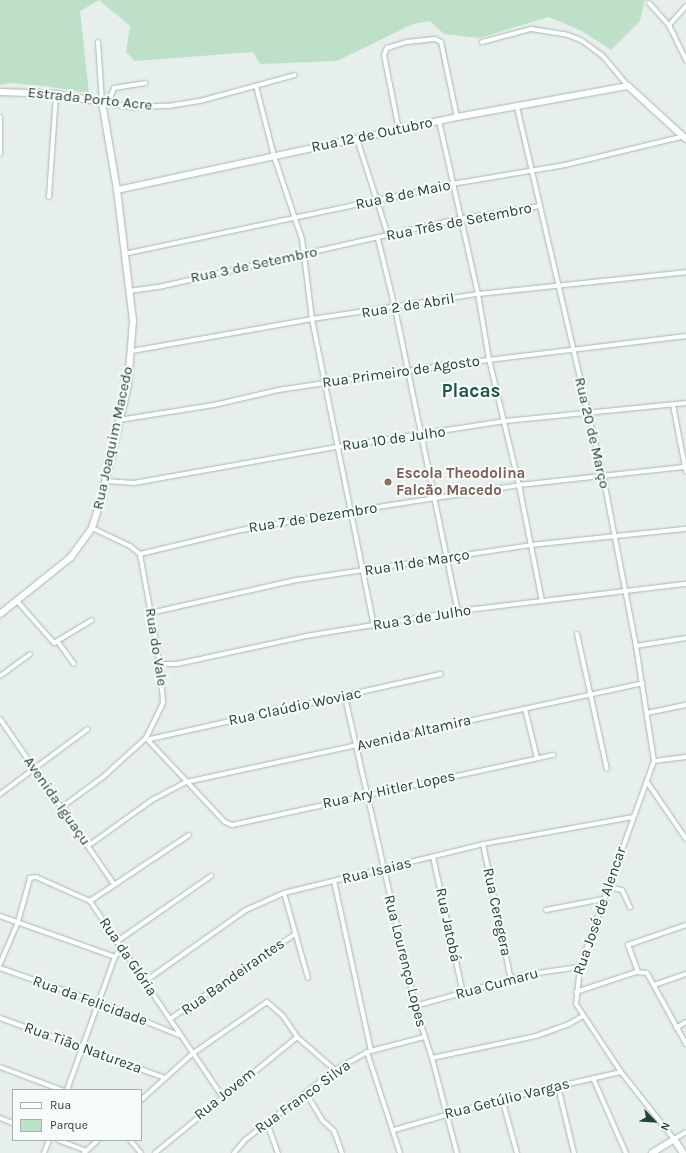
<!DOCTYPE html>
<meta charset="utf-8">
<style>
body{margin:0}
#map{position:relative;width:686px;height:1153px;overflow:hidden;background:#e6efeb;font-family:Karla,sans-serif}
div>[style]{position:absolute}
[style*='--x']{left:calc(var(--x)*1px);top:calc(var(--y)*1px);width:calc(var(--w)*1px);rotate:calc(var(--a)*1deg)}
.green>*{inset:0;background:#bfe0c8}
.roads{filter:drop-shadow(0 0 1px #a8b8b2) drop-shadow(0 0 1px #a8b8b2)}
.street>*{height:4px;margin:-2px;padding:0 2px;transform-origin:2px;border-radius:2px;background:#fff}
.secondary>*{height:6px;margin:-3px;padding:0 3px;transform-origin:3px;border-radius:3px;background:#fff}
.dots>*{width:11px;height:11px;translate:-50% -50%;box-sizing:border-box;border:2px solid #f7fbf9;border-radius:50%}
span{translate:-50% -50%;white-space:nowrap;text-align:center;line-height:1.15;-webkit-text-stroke:4px #f7fbf9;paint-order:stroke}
.street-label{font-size:15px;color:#24423a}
.education-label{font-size:15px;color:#785e54;font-weight:700}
.left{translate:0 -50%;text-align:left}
.district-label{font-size:19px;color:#1f5548;font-weight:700}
.legend{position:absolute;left:12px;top:1089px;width:130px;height:52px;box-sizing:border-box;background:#f7fbf9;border:1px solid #a3b1ad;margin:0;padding:5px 7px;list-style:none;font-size:12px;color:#24423a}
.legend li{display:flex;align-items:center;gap:8px;height:20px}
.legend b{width:20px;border:1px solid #a3b1ad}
.north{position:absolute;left:634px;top:1101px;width:40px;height:40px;-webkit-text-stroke:3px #f7fbf9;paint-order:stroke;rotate:115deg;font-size:11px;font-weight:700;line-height:16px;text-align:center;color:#24423a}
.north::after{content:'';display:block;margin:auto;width:14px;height:18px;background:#24423a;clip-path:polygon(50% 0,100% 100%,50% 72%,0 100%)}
</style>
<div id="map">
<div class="green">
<div style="clip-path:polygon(0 0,645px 0,640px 21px,611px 50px,582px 31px,549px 17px,479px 38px,444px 34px,430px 21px,413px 24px,337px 61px,260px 64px,253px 52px,135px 61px,126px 52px,130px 26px,99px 0,80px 11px,89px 93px,44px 86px,9px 83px,0 85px)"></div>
</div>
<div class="roads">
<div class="street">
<div style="--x:649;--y:3;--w:30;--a:48"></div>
<div style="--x:669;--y:25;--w:39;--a:64"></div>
<div style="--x:669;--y:25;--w:25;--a:-48"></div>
<div style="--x:98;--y:42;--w:60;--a:86.2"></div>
<div style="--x:102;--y:102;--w:29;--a:10"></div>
<div style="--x:131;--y:107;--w:37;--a:-2"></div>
<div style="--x:168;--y:106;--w:32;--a:-9"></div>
<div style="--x:200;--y:101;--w:98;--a:-15.3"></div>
<div style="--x:482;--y:42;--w:51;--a:-14.9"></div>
<div style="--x:531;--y:29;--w:37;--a:9"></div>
<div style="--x:568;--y:35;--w:14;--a:21"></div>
<div style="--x:581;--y:40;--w:26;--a:36"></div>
<div style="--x:602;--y:55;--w:40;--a:50"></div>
<div style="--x:256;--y:86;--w:72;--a:75.6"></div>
<div style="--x:274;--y:156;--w:88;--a:71.4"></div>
<div style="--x:302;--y:239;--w:81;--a:82.9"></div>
<div style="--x:312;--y:319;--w:313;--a:78.6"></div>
<div style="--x:108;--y:103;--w:16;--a:-68"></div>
<div style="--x:114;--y:88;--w:32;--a:-9"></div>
<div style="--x:517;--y:107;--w:379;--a:76.9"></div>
<div style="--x:603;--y:476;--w:173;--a:79"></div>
<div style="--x:636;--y:646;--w:116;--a:81.1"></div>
<div style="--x:654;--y:761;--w:219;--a:109.8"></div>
<div style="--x:580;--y:967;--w:37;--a:96"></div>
<div style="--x:576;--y:1004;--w:82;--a:56.5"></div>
<div style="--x:621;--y:1072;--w:85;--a:51.7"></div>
<div style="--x:674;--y:1139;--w:14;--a:-30"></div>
<div style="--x:0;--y:117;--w:37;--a:90"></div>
<div style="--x:439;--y:121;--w:177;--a:77.3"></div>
<div style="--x:478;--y:294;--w:66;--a:80.4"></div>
<div style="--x:489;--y:359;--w:130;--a:76.6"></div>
<div style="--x:519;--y:485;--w:118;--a:78.8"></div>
<div style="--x:399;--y:130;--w:76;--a:-101.3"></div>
<div style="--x:384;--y:55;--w:8;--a:-67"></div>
<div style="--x:387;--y:48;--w:21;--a:-17"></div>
<div style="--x:407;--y:42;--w:28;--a:-6"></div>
<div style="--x:435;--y:39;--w:7;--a:27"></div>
<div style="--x:441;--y:42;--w:77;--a:78"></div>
<div style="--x:357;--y:139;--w:101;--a:72.1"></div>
<div style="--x:49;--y:197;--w:103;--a:-86.1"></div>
<div style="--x:378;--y:239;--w:71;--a:76.2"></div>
<div style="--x:395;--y:308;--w:309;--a:78.3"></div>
<div style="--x:124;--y:254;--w:335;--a:-12"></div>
<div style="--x:452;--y:184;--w:115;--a:-9.5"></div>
<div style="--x:565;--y:165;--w:119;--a:-13.6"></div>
<div style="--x:129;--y:291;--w:34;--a:-8"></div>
<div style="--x:163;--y:286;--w:303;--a:-12.8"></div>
<div style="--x:459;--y:219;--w:82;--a:-9.1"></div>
<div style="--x:132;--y:351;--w:183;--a:-10.1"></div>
<div style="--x:312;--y:319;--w:168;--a:-8.6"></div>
<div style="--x:478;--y:294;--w:209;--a:-6"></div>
<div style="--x:673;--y:405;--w:68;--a:79"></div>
<div style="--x:119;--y:420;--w:96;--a:-9"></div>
<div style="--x:214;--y:405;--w:66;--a:-13.2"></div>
<div style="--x:278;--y:390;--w:171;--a:-8.4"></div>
<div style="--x:447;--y:365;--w:241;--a:-6.9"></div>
<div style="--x:105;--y:481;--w:29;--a:4"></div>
<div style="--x:134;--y:483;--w:206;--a:-10.1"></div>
<div style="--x:337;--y:447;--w:170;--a:-8.8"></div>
<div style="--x:505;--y:421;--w:182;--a:-5.7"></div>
<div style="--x:92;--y:528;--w:42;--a:25.3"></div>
<div style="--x:130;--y:546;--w:13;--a:39"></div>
<div style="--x:140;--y:554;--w:104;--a:-13.4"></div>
<div style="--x:241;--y:530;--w:113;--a:-9.7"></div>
<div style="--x:352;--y:511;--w:169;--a:-8.8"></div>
<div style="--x:519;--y:485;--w:168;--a:-6.2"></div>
<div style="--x:17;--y:601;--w:56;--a:48.6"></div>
<div style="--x:54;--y:643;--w:44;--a:-31.2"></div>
<div style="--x:150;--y:613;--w:151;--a:-12.7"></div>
<div style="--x:297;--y:580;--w:236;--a:-8.5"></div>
<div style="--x:530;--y:545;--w:157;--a:-5.9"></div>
<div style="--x:577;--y:634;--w:138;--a:77.5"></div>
<div style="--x:58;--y:642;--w:27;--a:54"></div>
<div style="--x:636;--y:646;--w:51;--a:-9.1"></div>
<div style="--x:160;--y:664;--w:17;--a:0"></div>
<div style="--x:177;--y:664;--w:132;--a:-12.2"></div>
<div style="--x:306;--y:636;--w:154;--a:-9.3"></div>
<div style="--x:458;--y:611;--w:230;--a:-6.8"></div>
<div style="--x:0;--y:676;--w:37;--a:-36"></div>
<div style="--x:345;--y:697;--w:317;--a:77.2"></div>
<div style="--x:415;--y:1006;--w:55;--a:71.9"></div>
<div style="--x:432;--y:1058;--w:98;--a:75.3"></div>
<div style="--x:525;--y:709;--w:50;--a:76.2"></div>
<div style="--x:647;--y:713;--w:40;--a:-12"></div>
<div style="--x:0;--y:719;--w:201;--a:55.4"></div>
<div style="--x:146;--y:738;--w:115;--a:46.8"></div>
<div style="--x:225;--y:822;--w:8;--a:23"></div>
<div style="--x:232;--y:825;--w:329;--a:-12.3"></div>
<div style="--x:150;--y:739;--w:298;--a:-12.6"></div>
<div style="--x:654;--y:761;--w:32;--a:-7"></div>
<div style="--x:647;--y:782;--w:69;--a:55.6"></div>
<div style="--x:0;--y:794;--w:109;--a:-36.5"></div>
<div style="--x:62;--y:807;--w:51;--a:-36.2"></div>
<div style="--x:103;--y:777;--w:58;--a:-42.2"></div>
<div style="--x:146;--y:738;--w:39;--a:-64"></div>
<div style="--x:163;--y:703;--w:39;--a:-94"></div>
<div style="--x:160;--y:664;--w:112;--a:-100.3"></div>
<div style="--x:483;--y:844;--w:139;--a:78.4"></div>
<div style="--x:88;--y:846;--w:79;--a:-35.7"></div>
<div style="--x:152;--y:800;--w:38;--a:-28"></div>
<div style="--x:186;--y:782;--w:467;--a:-12.2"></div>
<div style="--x:433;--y:857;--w:140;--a:77.6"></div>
<div style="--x:334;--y:881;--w:174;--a:77.7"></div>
<div style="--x:607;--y:887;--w:15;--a:11"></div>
<div style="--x:622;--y:890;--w:19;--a:65"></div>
<div style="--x:284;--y:893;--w:88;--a:74.2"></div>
<div style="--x:90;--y:901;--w:235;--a:55.9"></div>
<div style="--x:90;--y:901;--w:119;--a:-33.7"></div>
<div style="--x:546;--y:910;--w:58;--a:-10.9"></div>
<div style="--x:0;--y:916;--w:122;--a:19.6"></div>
<div style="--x:116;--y:942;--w:116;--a:-34.8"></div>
<div style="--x:0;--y:964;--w:46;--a:-66.8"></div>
<div style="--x:18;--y:922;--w:46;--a:-74.7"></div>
<div style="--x:30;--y:878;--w:6;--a:-9"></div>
<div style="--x:36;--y:877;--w:59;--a:24"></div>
<div style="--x:0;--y:968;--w:106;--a:19.3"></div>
<div style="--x:100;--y:1003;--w:85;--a:22.1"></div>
<div style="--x:638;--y:972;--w:29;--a:-110"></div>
<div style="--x:628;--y:945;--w:61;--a:-19"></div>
<div style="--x:144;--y:982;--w:125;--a:-35.2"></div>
<div style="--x:246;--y:910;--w:42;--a:-24.1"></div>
<div style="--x:284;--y:893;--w:205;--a:-13.8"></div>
<div style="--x:483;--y:844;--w:152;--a:-10.2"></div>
<div style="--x:654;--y:985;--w:34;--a:-19"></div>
<div style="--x:576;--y:992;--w:63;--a:-18.4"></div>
<div style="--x:636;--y:972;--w:11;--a:5"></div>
<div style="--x:647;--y:973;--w:81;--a:61.2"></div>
<div style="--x:415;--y:1006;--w:119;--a:-15.5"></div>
<div style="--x:530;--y:974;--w:50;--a:-8"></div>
<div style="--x:0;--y:1018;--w:176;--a:20"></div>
<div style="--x:170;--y:1019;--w:151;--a:-34.2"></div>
<div style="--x:676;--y:1028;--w:12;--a:-31"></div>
<div style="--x:367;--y:1052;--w:106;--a:71.9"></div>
<div style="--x:432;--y:1058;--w:106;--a:-11.9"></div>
<div style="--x:536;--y:1036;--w:35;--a:-20"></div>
<div style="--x:569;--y:1024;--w:16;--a:-30"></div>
<div style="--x:0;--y:1067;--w:66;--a:20.4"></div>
<div style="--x:593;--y:1078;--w:82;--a:66.3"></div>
<div style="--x:558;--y:1087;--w:68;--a:76.4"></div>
<div style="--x:67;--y:1090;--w:141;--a:-70.2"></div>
<div style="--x:115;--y:957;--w:12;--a:-59"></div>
<div style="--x:306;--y:1093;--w:33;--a:59"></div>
<div style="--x:323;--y:1121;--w:15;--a:42"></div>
<div style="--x:334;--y:1131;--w:23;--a:70"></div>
<div style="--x:502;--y:1099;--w:56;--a:74.5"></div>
<div style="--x:141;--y:1100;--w:69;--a:-42"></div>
<div style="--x:192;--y:1054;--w:91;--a:-34.7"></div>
<div style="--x:267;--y:1002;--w:21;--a:41"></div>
<div style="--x:283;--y:1016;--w:25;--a:56"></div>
<div style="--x:297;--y:1037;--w:50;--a:41"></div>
<div style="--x:0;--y:1118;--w:14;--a:21"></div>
<div style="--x:267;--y:1123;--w:32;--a:70"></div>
<div style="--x:394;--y:1130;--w:112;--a:-16"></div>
<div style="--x:502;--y:1099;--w:122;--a:-12.8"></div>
<div style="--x:58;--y:1140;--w:30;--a:21"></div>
<div style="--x:130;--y:1140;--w:17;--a:50"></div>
<div style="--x:44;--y:1153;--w:14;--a:-69"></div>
<div style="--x:84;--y:1153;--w:19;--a:-43"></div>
<div style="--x:155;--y:1153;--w:183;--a:-39.2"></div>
<div style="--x:234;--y:1153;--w:17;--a:-50"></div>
<div style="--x:245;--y:1140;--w:114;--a:-37.9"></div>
<div style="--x:335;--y:1070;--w:37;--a:-29"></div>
<div style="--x:367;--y:1052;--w:59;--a:-14.7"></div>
</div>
<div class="secondary">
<div style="--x:0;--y:92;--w:56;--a:2"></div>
<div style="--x:56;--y:94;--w:47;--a:9.9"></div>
<div style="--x:102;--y:102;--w:89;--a:80.3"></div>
<div style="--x:117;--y:190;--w:132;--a:83"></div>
<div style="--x:133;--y:321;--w:64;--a:94.5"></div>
<div style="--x:128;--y:385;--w:121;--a:103.3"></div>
<div style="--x:100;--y:503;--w:26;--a:108"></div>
<div style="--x:92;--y:528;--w:36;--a:126"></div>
<div style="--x:71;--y:557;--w:91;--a:141.2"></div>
<div style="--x:117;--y:190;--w:348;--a:-12.1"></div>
<div style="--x:457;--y:117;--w:174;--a:-10.3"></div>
<div style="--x:628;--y:86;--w:79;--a:42.4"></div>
<div style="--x:652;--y:1153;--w:26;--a:-32"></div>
<div style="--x:674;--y:1139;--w:17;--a:57"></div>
</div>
</div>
<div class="dots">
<div style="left:388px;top:482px;background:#8d6e63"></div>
</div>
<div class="street-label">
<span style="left:90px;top:99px;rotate:6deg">Estrada Porto Acre</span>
<span style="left:372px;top:135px;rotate:-12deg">Rua 12 de Outubro</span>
<span style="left:403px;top:195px;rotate:-12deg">Rua 8 de Maio</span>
<span style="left:459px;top:222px;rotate:-11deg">Rua Três de Setembro</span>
<span style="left:254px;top:265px;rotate:-12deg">Rua 3 de Setembro</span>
<span style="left:408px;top:306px;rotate:-9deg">Rua 2 de Abril</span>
<span style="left:401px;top:372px;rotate:-8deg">Rua Primeiro de Agosto</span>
<span style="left:592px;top:433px;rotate:77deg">Rua 20 de Março</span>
<span style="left:113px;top:438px;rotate:-78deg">Rua Joaquim Macedo</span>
<span style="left:394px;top:439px;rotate:-8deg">Rua 10 de Julho</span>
<span style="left:313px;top:518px;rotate:-9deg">Rua 7 de Dezembro</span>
<span style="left:417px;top:563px;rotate:-9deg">Rua 11 de Março</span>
<span style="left:422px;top:618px;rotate:-9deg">Rua 3 de Julho</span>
<span style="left:156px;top:647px;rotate:81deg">Rua do Vale</span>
<span style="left:295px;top:707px;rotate:-12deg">Rua Claúdio Woviac</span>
<span style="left:414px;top:733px;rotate:-13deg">Avenida Altamira</span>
<span style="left:389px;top:790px;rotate:-12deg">Rua Ary Hitler Lopes</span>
<span style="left:57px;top:801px;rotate:55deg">Avenida Iguaçu</span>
<span style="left:377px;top:871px;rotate:-14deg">Rua Isaias</span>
<span style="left:600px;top:911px;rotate:-71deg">Rua José de Alencar</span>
<span style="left:497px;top:912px;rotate:78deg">Rua Ceregera</span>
<span style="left:448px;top:925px;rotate:78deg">Rua Jatobá</span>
<span style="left:128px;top:957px;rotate:56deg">Rua da Glória</span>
<span style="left:405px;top:961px;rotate:76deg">Rua Lourenço Lopes</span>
<span style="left:233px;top:977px;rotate:-35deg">Rua Bandeirantes</span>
<span style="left:497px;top:984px;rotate:-15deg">Rua Cumaru</span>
<span style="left:90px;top:1001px;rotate:20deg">Rua da Felicidade</span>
<span style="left:83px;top:1048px;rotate:20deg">Rua Tião Natureza</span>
<span style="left:225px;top:1094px;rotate:-39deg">Rua Jovem</span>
<span style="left:303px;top:1097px;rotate:-36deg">Rua Franco Silva</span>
<span style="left:507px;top:1099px;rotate:-14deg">Rua Getúlio Vargas</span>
</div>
<div class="education-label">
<span class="left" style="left:396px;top:482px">Escola Theodolina<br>Falcão Macedo</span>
</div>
<div class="district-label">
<span style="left:471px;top:392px">Placas</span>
</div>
<ul class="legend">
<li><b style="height:5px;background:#fff"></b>Rua</li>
<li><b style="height:11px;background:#bfe0c8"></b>Parque</li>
</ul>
<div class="north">N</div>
</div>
